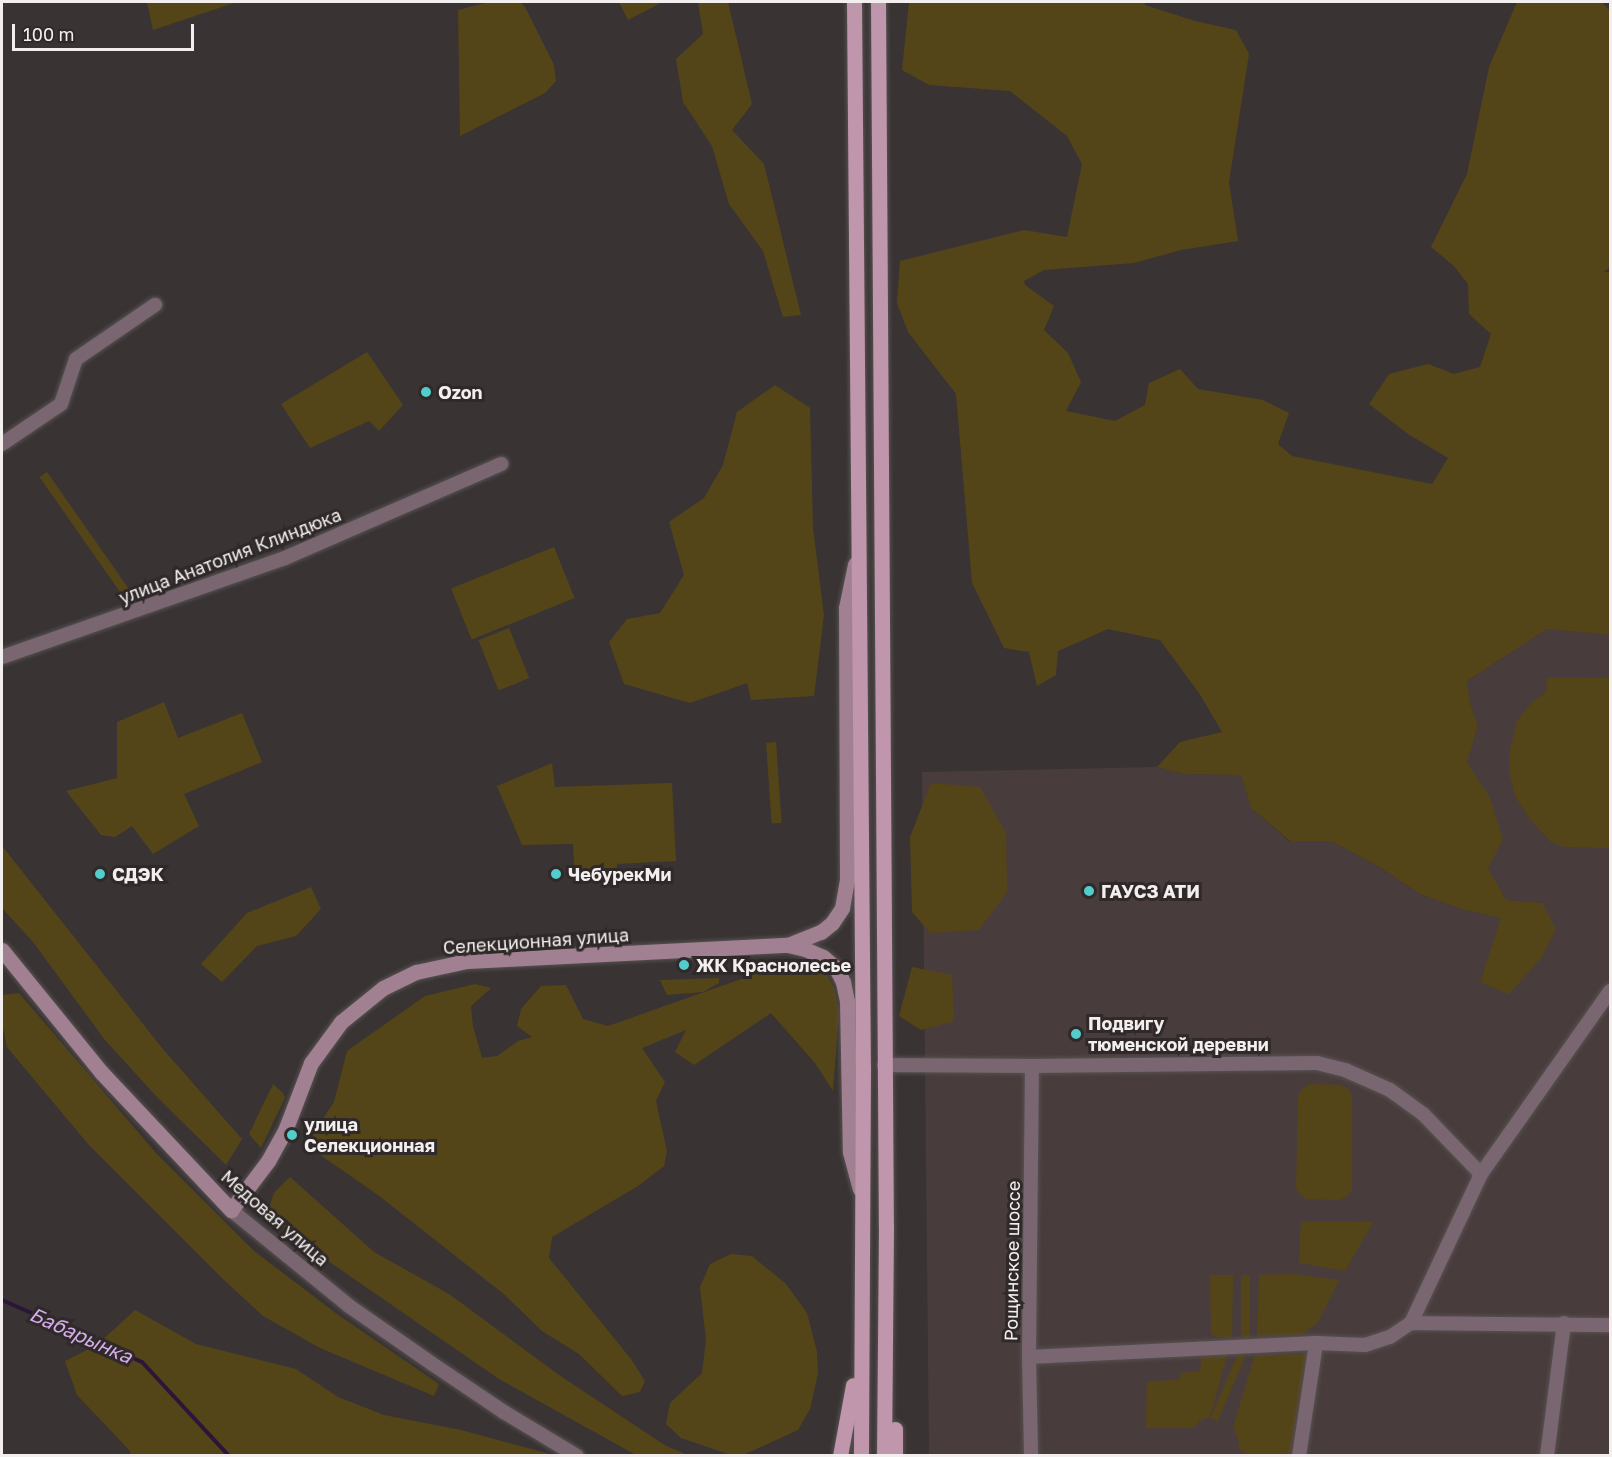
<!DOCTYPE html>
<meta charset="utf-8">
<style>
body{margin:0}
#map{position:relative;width:1612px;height:1457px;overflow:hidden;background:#393333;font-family:"Golos Text",sans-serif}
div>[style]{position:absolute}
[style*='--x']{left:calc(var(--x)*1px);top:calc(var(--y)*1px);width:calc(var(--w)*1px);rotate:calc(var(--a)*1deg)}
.built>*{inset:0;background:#493c3c}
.green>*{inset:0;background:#544518;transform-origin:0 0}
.stream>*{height:4px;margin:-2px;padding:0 2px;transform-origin:2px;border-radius:2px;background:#2c1638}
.roads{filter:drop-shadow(0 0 2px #575151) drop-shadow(0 0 2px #575151)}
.street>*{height:14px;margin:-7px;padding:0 7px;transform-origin:7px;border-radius:7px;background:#7a6670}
.secondary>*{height:15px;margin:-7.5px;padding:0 7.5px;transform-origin:7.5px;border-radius:7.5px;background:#a18191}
.primary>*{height:15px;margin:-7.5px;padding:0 7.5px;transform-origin:7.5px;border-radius:7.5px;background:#bf96ab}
.dots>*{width:16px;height:16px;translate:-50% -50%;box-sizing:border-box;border:3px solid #2f2929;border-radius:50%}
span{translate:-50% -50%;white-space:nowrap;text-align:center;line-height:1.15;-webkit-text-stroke:6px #2f2929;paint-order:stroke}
.poi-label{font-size:18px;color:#f4efef;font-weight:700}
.left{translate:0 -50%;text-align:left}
.street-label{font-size:18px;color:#f4efef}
.water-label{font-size:20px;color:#d3aceb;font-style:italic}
.frame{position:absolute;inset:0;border:3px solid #f4efef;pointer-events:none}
.scale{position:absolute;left:12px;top:24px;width:182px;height:27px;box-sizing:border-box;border:3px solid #f4efef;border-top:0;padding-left:8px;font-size:18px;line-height:21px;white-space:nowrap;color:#f4efef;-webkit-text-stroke:4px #2f2929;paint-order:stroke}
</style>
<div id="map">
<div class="built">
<div style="clip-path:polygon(1547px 629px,1610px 635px,1610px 1455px,929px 1455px,922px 772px,1157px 767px,1183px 774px,1241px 775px,1251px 808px,1289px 841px,1331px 841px,1378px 866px,1420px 894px,1461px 909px,1502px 918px,1480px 982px,1541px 903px,1506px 900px,1488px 868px,1489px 796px,1466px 762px,1478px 725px,1471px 707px,1467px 681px)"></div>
</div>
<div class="green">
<div style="clip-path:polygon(147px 2px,237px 2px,153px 30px)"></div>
<div style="clip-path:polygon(489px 2px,520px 2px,525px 7px,554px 65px,556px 81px,545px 93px,460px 136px,458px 10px)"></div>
<div style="clip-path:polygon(619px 2px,658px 2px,659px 4px,628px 20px)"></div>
<div style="clip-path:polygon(698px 2px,728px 2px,752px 104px,732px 130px,764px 164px,801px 315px,783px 317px,763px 251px,729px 204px,712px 146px,683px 102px,676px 59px,703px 34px)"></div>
<div style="clip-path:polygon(909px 2px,1144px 2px,1145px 5px,1195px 21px,1236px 30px,1249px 54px,1229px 182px,1238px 241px,1181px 250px,1134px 263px,1044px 270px,1024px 281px,1025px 285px,1054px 306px,1044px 330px,1068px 353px,1081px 382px,1066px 411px,1115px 421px,1145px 405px,1149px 383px,1180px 369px,1198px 389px,1263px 400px,1289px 413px,1278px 444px,1292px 456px,1432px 484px,1448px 458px,1408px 434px,1369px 404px,1389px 374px,1428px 364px,1454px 374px,1480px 367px,1491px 334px,1469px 314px,1468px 284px,1454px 266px,1431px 247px,1467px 174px,1489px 67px,1517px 2px,1602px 2px,1610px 11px,1610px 267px,1604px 272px,1610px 272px,1610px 635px,1547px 629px,1467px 681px,1471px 707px,1478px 725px,1467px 762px,1489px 796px,1503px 839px,1488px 868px,1506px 900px,1542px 903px,1556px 929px,1541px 958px,1509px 994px,1480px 982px,1501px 918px,1461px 909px,1420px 894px,1378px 866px,1331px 841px,1290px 841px,1251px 808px,1241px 775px,1183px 774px,1157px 767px,1180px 742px,1222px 732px,1199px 693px,1160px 640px,1108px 629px,1058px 651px,1056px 675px,1037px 686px,1029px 652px,1004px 648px,972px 583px,956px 394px,908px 332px,897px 303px,900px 261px,1024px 230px,1067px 237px,1082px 164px,1067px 136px,1010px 91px,929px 85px,902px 70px)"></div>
<div style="clip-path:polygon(367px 352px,403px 405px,379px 431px,369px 421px,310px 448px,281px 404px)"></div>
<div style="clip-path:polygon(775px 385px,810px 408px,813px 528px,824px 615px,814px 696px,751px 700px,747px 683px,690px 703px,624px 684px,609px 642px,627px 619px,660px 613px,684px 575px,669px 522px,704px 498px,723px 465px,737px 412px)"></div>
<div style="left:47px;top:472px;width:152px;height:9px;rotate:55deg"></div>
<div style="left:554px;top:547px;width:55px;height:111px;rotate:68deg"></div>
<div style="left:509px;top:628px;width:54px;height:33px;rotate:68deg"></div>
<div style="clip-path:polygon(1547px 677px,1610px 678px,1610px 848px,1565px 847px,1551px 842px,1530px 819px,1516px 798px,1509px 772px,1510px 750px,1517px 721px,1533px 701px,1546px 693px)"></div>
<div style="clip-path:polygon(164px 702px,178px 738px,242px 713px,262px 762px,184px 794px,199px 826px,153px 854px,132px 826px,115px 837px,101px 835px,66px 791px,117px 778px,117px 722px)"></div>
<div style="left:776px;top:742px;width:81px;height:10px;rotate:86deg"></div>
<div style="clip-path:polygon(552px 763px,555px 787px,672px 783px,676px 861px,617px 864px,616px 877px,575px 879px,573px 844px,522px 845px,497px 786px)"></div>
<div style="clip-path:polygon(931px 783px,980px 787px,1006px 833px,1007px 892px,979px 930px,930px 933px,912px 912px,910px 837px)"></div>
<div style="clip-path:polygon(2px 846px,162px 1048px,242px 1139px,226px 1165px,156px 1096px,105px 1040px,33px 942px,2px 908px)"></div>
<div style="clip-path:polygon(311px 887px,321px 909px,296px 936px,257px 946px,222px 982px,201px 964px,247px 913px)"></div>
<div style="clip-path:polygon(784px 964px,826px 973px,834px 988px,839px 1011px,833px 1091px,815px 1063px,771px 1013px,694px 1065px,675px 1052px,686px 1030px,642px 1048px,665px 1082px,656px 1101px,667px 1151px,664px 1166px,638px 1186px,552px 1237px,549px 1258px,631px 1359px,645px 1381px,640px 1392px,622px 1396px,579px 1354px,542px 1331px,505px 1295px,378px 1195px,316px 1152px,313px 1134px,334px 1102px,347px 1051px,425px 996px,475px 984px,491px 988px,471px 1006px,473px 1026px,482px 1058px,497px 1056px,518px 1041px,532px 1037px,517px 1026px,521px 1009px,541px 986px,566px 985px,583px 1019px,608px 1026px)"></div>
<div style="clip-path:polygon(912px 967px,952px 975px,954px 1021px,921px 1030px,899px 1016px)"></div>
<div style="clip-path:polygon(719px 978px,719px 983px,703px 992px,667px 995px,660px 980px)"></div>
<div style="clip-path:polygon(19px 993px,156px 1153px,254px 1251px,337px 1314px,439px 1384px,434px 1396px,320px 1348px,263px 1316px,224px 1280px,88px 1144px,7px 1047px,2px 1023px,2px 995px)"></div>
<div style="clip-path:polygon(273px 1084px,283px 1093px,285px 1098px,261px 1148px,249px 1134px)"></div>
<div style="clip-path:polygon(1309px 1084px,1341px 1085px,1348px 1089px,1352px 1096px,1352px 1189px,1348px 1196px,1339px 1200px,1307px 1199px,1300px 1195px,1296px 1188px,1298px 1097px,1302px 1089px)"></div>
<div style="clip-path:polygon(290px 1177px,374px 1252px,449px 1294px,559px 1375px,666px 1446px,688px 1455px,636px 1455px,499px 1379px,331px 1263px,267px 1214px,274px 1193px)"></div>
<div style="clip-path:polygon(1301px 1221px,1373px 1222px,1345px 1271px,1299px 1263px)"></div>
<div style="clip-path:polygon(731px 1254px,752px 1256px,786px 1284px,807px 1313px,817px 1352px,818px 1373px,810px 1409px,798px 1430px,741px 1456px,731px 1455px,681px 1438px,666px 1424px,670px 1403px,702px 1373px,706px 1340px,700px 1287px,710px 1264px)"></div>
<div style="clip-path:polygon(1293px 1274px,1339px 1280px,1318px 1322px,1302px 1335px,1257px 1336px,1259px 1275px)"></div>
<div style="clip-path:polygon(1210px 1275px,1233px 1275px,1232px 1338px,1217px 1337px,1211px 1334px)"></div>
<div style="left:1241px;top:1275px;width:9px;height:62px"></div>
<div style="clip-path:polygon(135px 1310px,196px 1344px,296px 1369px,338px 1397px,384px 1415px,461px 1430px,554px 1455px,131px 1455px,130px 1451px,77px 1395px,65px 1361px,97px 1345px)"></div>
<div style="clip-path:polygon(1228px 1352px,1210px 1417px,1199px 1421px,1194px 1428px,1146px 1428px,1147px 1381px,1180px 1380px,1181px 1373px,1200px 1371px,1202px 1353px)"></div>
<div style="left:1238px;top:1353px;width:8px;height:71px;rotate:23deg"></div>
<div style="clip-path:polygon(1306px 1354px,1290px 1455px,1248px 1455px,1238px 1448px,1239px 1441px,1233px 1427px,1255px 1355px)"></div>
</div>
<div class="stream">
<div style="--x:2;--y:1300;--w:153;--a:23.9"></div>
<div style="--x:142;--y:1362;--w:128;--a:47.2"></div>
</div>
<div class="roads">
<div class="street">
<div style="--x:2;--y:444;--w:71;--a:-34.1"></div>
<div style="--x:61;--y:404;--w:47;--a:-71.6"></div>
<div style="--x:76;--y:359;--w:96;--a:-34.4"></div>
<div style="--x:2;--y:657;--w:300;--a:-19.3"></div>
<div style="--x:285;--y:558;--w:236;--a:-23.5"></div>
<div style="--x:884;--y:1065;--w:148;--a:0.4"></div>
<div style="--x:1032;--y:1066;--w:291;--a:90.6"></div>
<div style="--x:1029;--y:1357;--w:99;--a:88.8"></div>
<div style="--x:1032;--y:1066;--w:285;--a:-0.6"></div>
<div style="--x:1317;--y:1063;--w:29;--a:14"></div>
<div style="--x:1345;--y:1070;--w:49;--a:24"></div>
<div style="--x:1390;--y:1090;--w:41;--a:36"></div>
<div style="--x:1423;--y:1114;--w:83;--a:46"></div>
<div style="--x:231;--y:1210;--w:152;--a:39.1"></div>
<div style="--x:349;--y:1306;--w:100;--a:34.8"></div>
<div style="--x:431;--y:1363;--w:88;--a:33.9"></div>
<div style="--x:504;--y:1412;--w:85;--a:31.1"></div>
<div style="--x:1411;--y:1323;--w:199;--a:0.6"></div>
<div style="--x:1029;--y:1357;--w:287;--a:-2.8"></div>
<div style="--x:1316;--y:1343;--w:49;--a:2.3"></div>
<div style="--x:1365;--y:1345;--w:26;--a:-18"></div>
<div style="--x:1390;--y:1337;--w:25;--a:-34"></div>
<div style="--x:1411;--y:1323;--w:165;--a:-64.8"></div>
<div style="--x:1481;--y:1174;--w:224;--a:-54.8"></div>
<div style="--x:1299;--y:1456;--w:114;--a:-81.4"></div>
<div style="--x:1547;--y:1456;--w:134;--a:-82.7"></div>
</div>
<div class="secondary">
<div style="--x:788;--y:945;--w:35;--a:-22"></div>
<div style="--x:821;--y:932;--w:14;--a:-39"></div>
<div style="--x:832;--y:923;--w:18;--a:-56"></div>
<div style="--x:842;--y:908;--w:28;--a:-80"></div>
<div style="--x:847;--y:880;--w:272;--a:-90.2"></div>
<div style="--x:846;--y:608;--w:45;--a:-78.4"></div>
<div style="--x:2;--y:950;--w:157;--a:50.9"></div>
<div style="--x:101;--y:1072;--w:190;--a:46.7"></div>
<div style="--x:231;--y:1210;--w:61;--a:-52.9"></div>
<div style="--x:268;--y:1161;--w:38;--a:-61"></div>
<div style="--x:286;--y:1128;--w:70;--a:-69"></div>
<div style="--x:311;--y:1063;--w:51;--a:-53.8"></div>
<div style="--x:341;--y:1022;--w:54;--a:-39"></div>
<div style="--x:383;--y:988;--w:37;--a:-26"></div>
<div style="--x:416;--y:972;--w:52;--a:-12.2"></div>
<div style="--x:467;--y:961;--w:321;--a:-2.9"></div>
<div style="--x:788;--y:945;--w:17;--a:13"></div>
<div style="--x:805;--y:949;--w:20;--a:24"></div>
<div style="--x:823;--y:957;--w:17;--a:40"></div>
<div style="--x:836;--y:968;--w:16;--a:63"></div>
<div style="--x:843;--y:982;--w:19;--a:78"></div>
<div style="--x:847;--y:1001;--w:151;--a:88.9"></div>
<div style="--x:850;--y:1152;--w:38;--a:75"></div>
</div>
<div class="primary">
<div style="--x:854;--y:2;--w:1066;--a:89.52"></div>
<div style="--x:863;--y:1068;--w:388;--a:90.3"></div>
<div style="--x:878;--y:2;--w:1226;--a:89.63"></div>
<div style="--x:886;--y:1228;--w:228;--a:90.5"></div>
<div style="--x:895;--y:1429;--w:27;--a:90"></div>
<div style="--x:840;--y:1456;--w:72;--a:-79.6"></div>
</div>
</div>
<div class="dots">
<div style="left:426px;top:392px;background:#52cdcc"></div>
<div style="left:100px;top:874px;background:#52cdcc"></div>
<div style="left:556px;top:874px;background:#52cdcc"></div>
<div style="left:1089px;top:891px;background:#52cdcc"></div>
<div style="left:684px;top:965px;background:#52cdcc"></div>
<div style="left:1076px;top:1034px;background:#52cdcc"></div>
<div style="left:292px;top:1135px;background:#52cdcc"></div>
</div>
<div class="poi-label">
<span class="left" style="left:438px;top:392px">Ozon</span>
<span class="left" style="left:112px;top:874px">СДЭК</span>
<span class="left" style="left:568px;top:874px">ЧебурекМи</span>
<span class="left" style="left:1101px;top:891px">ГАУСЗ АТИ</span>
<span class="left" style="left:696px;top:965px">ЖК Краснолесье</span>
<span class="left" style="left:1088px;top:1034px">Подвигу<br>тюменской деревни</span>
<span class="left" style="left:304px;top:1135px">улица<br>Селекционная</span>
</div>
<div class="street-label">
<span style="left:230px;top:556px;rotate:-21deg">улица Анатолия Клиндюка</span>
<span style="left:536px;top:941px;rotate:-4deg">Селекционная улица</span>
<span style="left:275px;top:1218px;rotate:41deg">Медовая улица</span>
<span style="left:1012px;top:1261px;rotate:-89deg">Рощинское шоссе</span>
</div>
<div class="water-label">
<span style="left:81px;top:1335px;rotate:24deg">Бабарынка</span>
</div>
<div class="frame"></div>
<div class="scale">100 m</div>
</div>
